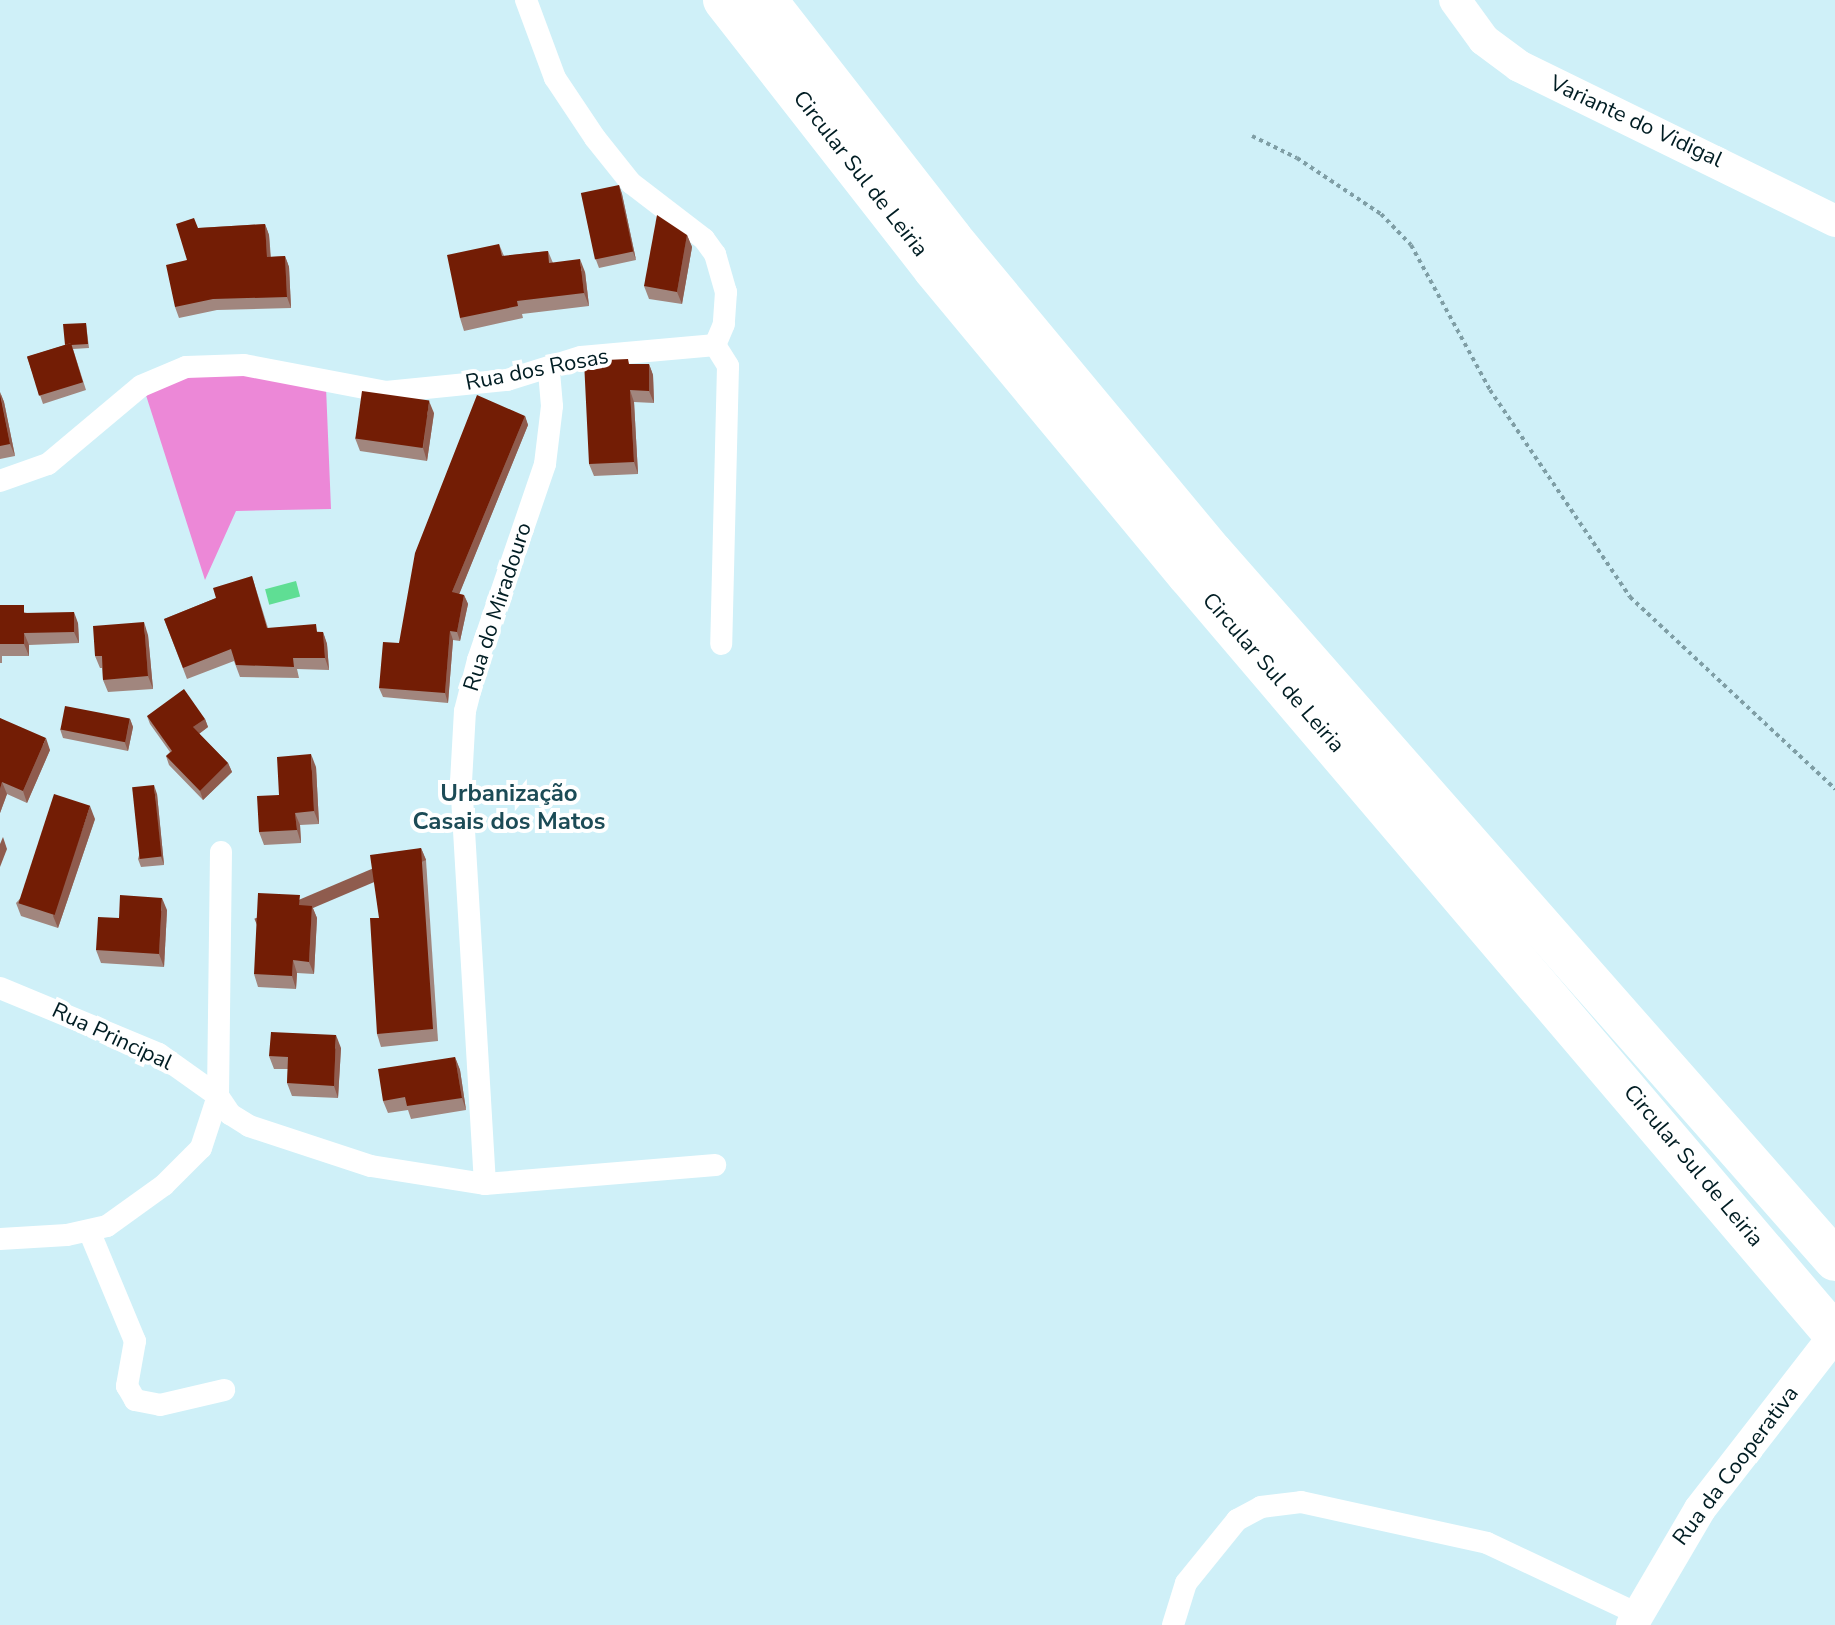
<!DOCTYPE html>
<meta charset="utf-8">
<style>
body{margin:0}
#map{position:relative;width:1835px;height:1625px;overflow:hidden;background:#cff0f8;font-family:"Nunito Sans",sans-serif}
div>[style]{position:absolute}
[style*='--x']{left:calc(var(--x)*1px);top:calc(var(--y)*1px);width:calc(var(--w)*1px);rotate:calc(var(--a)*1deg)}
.forest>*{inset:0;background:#ec88d7}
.water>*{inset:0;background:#5fde94;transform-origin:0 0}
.path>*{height:4px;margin-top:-2px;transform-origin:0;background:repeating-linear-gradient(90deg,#7f9ea5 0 4px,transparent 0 8px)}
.street>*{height:22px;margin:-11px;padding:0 11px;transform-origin:11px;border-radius:11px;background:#fff}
.secondary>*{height:32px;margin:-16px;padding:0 16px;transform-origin:16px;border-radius:16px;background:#fff}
.highway>*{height:42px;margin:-21px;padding:0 21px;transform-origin:21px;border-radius:21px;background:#fff}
.wall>*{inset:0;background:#a1867e}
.shaded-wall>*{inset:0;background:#8f5c4e;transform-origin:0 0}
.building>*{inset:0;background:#731d05;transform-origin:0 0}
span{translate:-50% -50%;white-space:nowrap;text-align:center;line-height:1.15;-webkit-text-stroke:8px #fff;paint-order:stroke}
.street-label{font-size:22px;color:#011d23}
.neighbourhood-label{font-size:24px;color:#1c4b56;font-weight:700}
</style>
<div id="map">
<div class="forest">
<div style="clip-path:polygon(202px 368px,326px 387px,331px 509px,236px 511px,205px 580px,144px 389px)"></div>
</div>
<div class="water">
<div style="left:296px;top:581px;width:16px;height:32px;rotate:75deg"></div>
</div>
<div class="path">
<div style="--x:1252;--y:136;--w:50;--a:26.1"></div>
<div style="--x:1297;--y:158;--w:101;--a:33.7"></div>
<div style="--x:1381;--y:214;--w:43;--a:45.9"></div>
<div style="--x:1411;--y:245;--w:165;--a:61.4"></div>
<div style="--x:1490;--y:390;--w:250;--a:55.9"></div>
<div style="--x:1630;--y:597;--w:281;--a:43.1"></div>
</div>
<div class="street">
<div style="--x:526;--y:0;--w:83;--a:69.6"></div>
<div style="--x:555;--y:78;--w:72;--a:56.3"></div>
<div style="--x:595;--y:138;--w:58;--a:51.3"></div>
<div style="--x:631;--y:183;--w:92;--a:37.5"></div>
<div style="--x:704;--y:239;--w:19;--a:54"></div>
<div style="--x:715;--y:254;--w:40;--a:74"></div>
<div style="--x:726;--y:292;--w:32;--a:94"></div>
<div style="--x:724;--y:324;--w:23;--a:113"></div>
<div style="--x:0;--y:481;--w:51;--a:-19.5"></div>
<div style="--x:48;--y:464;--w:121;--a:-40"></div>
<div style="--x:141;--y:386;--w:49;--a:-22.9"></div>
<div style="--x:186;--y:367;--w:58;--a:-2"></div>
<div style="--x:244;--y:365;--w:145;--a:10.8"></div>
<div style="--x:386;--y:392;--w:122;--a:-5.7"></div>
<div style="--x:507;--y:380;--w:77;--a:-17.3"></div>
<div style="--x:581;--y:357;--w:135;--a:-5.1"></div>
<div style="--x:715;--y:345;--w:25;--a:58"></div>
<div style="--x:728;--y:366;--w:278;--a:91.4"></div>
<div style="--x:0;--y:988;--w:172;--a:22.5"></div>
<div style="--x:159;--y:1054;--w:72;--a:35.4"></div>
<div style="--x:218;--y:1096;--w:22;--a:56"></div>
<div style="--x:230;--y:1114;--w:22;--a:32"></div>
<div style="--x:249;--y:1126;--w:128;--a:18.2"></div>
<div style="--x:371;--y:1166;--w:115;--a:9"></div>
<div style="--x:485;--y:1184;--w:231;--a:-4.7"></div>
<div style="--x:485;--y:1184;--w:403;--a:-93.4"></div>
<div style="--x:461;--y:782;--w:71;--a:-86.8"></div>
<div style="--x:465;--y:711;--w:53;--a:-75.7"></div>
<div style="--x:478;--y:660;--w:207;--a:-71.1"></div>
<div style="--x:545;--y:464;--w:58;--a:-83.1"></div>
<div style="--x:552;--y:406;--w:38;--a:-95"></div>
<div style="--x:90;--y:1233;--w:117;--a:67.4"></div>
<div style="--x:135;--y:1341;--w:46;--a:100.1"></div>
<div style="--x:127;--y:1386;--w:16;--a:60"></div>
<div style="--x:135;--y:1400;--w:25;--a:11"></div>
<div style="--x:160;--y:1405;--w:66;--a:-13.2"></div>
<div style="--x:0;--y:1239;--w:67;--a:-3.4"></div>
<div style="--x:67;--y:1235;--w:41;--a:-12.7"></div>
<div style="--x:107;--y:1226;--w:70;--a:-35.7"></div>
<div style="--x:164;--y:1185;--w:52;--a:-45"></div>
<div style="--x:201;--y:1148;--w:55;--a:-71.9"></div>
<div style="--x:218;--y:1096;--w:244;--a:-89.3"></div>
<div style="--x:1173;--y:1625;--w:44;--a:-72.8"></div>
<div style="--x:1186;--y:1583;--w:81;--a:-51"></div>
<div style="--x:1237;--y:1520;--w:27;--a:-28"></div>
<div style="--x:1261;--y:1507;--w:40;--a:-7.1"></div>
<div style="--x:1301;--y:1502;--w:190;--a:12.4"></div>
<div style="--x:1487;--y:1543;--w:167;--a:25.2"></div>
</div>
<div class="secondary">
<div style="--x:1455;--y:0;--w:49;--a:54.1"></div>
<div style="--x:1484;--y:40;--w:44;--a:36.6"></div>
<div style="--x:1519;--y:66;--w:352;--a:26.1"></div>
<div style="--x:1632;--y:1625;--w:134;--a:-59.6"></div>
<div style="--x:1700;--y:1509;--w:220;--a:-52.2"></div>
</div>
<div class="highway">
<div style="--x:724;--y:0;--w:341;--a:52"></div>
<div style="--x:934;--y:269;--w:398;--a:50.3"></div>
<div style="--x:1188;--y:575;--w:998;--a:49.59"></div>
<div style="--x:766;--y:0;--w:301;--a:52.1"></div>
<div style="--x:951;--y:238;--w:408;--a:50.3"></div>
<div style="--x:1212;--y:552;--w:943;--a:48.65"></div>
</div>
<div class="wall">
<div style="clip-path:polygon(619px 185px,622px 194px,636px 260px,599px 268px,596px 260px)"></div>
<div style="clip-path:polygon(265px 224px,269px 235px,271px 257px,285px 256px,289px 267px,291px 308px,217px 310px,179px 318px,175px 307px,187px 260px,198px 228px)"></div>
<div style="clip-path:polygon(687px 235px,692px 247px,682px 304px,649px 299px,644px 286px)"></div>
<div style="clip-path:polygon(499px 244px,504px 256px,548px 251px,553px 263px,585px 272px,589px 306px,522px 314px,523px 318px,464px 331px,460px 318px)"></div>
<div style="clip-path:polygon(86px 323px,89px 348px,73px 349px,86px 390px,43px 404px,27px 357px,65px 345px)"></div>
<div style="clip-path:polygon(630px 364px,649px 364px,653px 375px,654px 403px,634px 402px,638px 474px,594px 476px,589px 464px)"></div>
<div style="clip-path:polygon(0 392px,4px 402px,15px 456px,0 459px)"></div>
<div style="clip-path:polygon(434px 413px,427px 461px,360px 451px,355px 438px)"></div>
<div style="clip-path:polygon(525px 416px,528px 425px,459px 594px,464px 595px,468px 604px,460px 641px,453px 640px,448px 703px,383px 697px,379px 688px,399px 643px)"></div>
<div style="clip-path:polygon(252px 576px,268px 628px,323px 632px,327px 644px,329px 670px,297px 669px,299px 678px,240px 677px,234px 661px,187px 679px,164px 619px,216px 598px)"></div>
<div style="clip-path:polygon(0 605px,27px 613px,78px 623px,79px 643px,29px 645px,29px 656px,2px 656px,2px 663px,0 663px)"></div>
<div style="clip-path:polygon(148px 635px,153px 689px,108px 692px,103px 680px,102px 668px,100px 668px,95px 656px)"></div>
<div style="clip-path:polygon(147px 716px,205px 719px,208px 727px,199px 734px,228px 763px,232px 772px,203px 800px,169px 765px,166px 756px,170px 752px,150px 724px)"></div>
<div style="clip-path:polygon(0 718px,50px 750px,27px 803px,7px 794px,0 813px)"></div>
<div style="clip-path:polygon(130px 719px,133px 727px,128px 751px,63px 738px,60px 729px)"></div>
<div style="clip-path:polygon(316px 767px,319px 824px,300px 825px,301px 843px,264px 845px,259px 832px,279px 795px)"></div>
<div style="clip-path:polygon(157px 794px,164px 865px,141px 867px,138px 859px)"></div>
<div style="clip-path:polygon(95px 819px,58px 928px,21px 916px,16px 903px)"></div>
<div style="clip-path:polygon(421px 848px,426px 860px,438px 1041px,381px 1047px,377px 1034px,379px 918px)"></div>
<div style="clip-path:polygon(304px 905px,312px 906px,317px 918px,314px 974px,297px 973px,296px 989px,258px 987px,254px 974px)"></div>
<div style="clip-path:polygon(167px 910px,164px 967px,101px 963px,96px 950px,119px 918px)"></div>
<div style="clip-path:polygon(341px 1048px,338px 1098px,292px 1096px,287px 1083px,288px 1069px,274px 1069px,269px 1056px)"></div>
<div style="clip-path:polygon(455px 1057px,460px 1070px,466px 1110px,411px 1119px,408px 1110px,388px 1113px,383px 1101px)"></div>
</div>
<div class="shaded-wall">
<div style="clip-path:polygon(619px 185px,622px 194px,636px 260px,633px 252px)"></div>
<div style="clip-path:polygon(265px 224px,269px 235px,271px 268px,267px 257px)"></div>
<div style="clip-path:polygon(687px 235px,692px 247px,682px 304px,677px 292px)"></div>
<div style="clip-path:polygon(285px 256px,289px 267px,291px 308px,287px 297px)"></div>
<div style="clip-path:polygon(580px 259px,585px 272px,589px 306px,584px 293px)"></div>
<div style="clip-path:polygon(649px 364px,653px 375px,654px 403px,649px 391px)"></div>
<div style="clip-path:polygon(630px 390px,634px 402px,638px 474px,634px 462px)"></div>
<div style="clip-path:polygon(0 392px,4px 402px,15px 456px,10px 444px)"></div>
<div style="clip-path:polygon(429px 401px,434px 413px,427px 461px,423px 448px)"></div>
<div style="clip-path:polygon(525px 416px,528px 425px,456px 602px,452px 592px)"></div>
<div style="clip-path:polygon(464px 595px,468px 604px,460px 641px,457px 632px)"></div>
<div style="clip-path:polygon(74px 612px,78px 623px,79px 643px,74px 632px)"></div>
<div style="clip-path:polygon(144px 622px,148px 635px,153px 689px,148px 676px)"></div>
<div style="clip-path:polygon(450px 631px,453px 640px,448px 703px,445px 693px)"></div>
<div style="clip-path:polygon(323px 632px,327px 644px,329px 670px,325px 658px)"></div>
<div style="clip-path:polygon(24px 633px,29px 645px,29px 656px,24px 644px)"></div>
<div style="clip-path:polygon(130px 719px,133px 727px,128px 751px,125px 743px)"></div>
<div style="clip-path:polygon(205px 719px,208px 727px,196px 736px,193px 727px)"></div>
<div style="clip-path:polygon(46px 738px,50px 750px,27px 803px,23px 791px)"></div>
<div style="clip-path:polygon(311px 754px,316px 767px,319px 824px,314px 811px)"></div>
<div style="clip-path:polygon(228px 763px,232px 772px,203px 800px,200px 791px)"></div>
<div style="clip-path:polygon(2px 782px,7px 794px,0 813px,0 789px)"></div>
<div style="clip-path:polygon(154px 785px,157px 794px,164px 865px,161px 857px)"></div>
<div style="clip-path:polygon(90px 806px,95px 819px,58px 928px,53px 916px)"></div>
<div style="clip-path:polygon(295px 813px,300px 825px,301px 843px,297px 830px)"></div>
<div style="clip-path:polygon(3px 837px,7px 849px,0 867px,0 844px)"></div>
<div style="left:421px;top:848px;width:13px;height:181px;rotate:67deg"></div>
<div style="clip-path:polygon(162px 898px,167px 910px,164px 967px,159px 954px)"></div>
<div style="clip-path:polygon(312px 906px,317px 918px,314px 974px,309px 962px)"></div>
<div style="clip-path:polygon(293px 960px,297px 973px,296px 989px,292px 976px)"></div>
<div style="clip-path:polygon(336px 1035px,341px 1048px,338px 1098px,334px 1086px)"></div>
<div style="clip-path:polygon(455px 1057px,460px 1070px,466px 1110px,462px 1098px)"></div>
</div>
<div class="building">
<div style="left:619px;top:185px;width:68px;height:39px;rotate:78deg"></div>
<div style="clip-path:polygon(657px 215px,687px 235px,677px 292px,644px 286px)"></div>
<div style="clip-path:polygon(194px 218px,198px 228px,265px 224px,267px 257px,285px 256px,287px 297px,213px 299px,175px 307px,166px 265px,187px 260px,176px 224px)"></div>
<div style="clip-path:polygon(499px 244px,502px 256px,548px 251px,549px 263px,580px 259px,584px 293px,517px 301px,518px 306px,460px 318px,447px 255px)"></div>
<div style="clip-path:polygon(86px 323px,88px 344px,71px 345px,71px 343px,65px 345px,63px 324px)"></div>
<div style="left:71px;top:343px;width:41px;height:46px;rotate:73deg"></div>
<div style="clip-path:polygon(628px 359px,629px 364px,649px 364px,649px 391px,630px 390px,634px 462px,589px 464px,584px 361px)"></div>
<div style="left:362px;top:391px;width:68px;height:48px;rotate:8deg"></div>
<div style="clip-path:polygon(0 394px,10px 444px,0 446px)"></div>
<div style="clip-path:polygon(477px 395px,525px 416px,452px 592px,464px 595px,457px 632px,450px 631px,445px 693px,379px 688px,383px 642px,399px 643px,415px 553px)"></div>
<div style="clip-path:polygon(252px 576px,267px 628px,316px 624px,317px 632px,323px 632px,325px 658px,293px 658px,294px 667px,236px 665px,231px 649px,183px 668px,164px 619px,216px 598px,213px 588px)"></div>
<div style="clip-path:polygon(0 605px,24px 605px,24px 613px,74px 612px,74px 632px,24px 633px,24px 644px,0 644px)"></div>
<div style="clip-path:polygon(144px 622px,148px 676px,103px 680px,102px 656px,95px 656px,93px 626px)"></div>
<div style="clip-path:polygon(184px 689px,205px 719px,193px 727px,228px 763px,200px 791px,166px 756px,172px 751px,147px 716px)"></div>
<div style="left:65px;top:706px;width:66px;height:24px;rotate:11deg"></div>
<div style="clip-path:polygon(0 718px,46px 738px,23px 791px,2px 782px,0 789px)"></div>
<div style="clip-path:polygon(311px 754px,314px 811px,295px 813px,297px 830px,259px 832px,257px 796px,279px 795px,277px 757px)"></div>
<div style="left:154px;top:785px;width:72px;height:22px;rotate:84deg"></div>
<div style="left:54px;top:794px;width:38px;height:115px;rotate:18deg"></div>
<div style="clip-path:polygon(421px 848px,433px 1029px,377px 1034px,370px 918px,379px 918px,370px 855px)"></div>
<div style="clip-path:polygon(258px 893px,300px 895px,299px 905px,312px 906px,309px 962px,293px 960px,292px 976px,254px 974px)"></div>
<div style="clip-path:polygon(120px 895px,162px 898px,159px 954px,96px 950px,98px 917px,119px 918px)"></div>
<div style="clip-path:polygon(271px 1032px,336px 1035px,334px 1086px,287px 1083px,288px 1057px,269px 1056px)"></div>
<div style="clip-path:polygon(455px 1057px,462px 1098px,407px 1106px,405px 1097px,383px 1101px,378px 1069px)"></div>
</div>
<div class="street-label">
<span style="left:1636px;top:122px;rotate:25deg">Variante do Vidigal</span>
<span style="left:860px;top:174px;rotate:52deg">Circular Sul de Leiria</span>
<span style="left:537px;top:370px;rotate:-11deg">Rua dos Rosas</span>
<span style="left:498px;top:607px;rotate:-72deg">Rua do Miradouro</span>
<span style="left:1273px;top:673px;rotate:49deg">Circular Sul de Leiria</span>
<span style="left:112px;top:1037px;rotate:25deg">Rua Principal</span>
<span style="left:1693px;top:1166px;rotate:50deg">Circular Sul de Leiria</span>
<span style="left:1736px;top:1466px;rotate:-53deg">Rua da Cooperativa</span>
</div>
<div class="neighbourhood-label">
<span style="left:509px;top:808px">Urbanização<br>Casais dos Matos</span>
</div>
</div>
